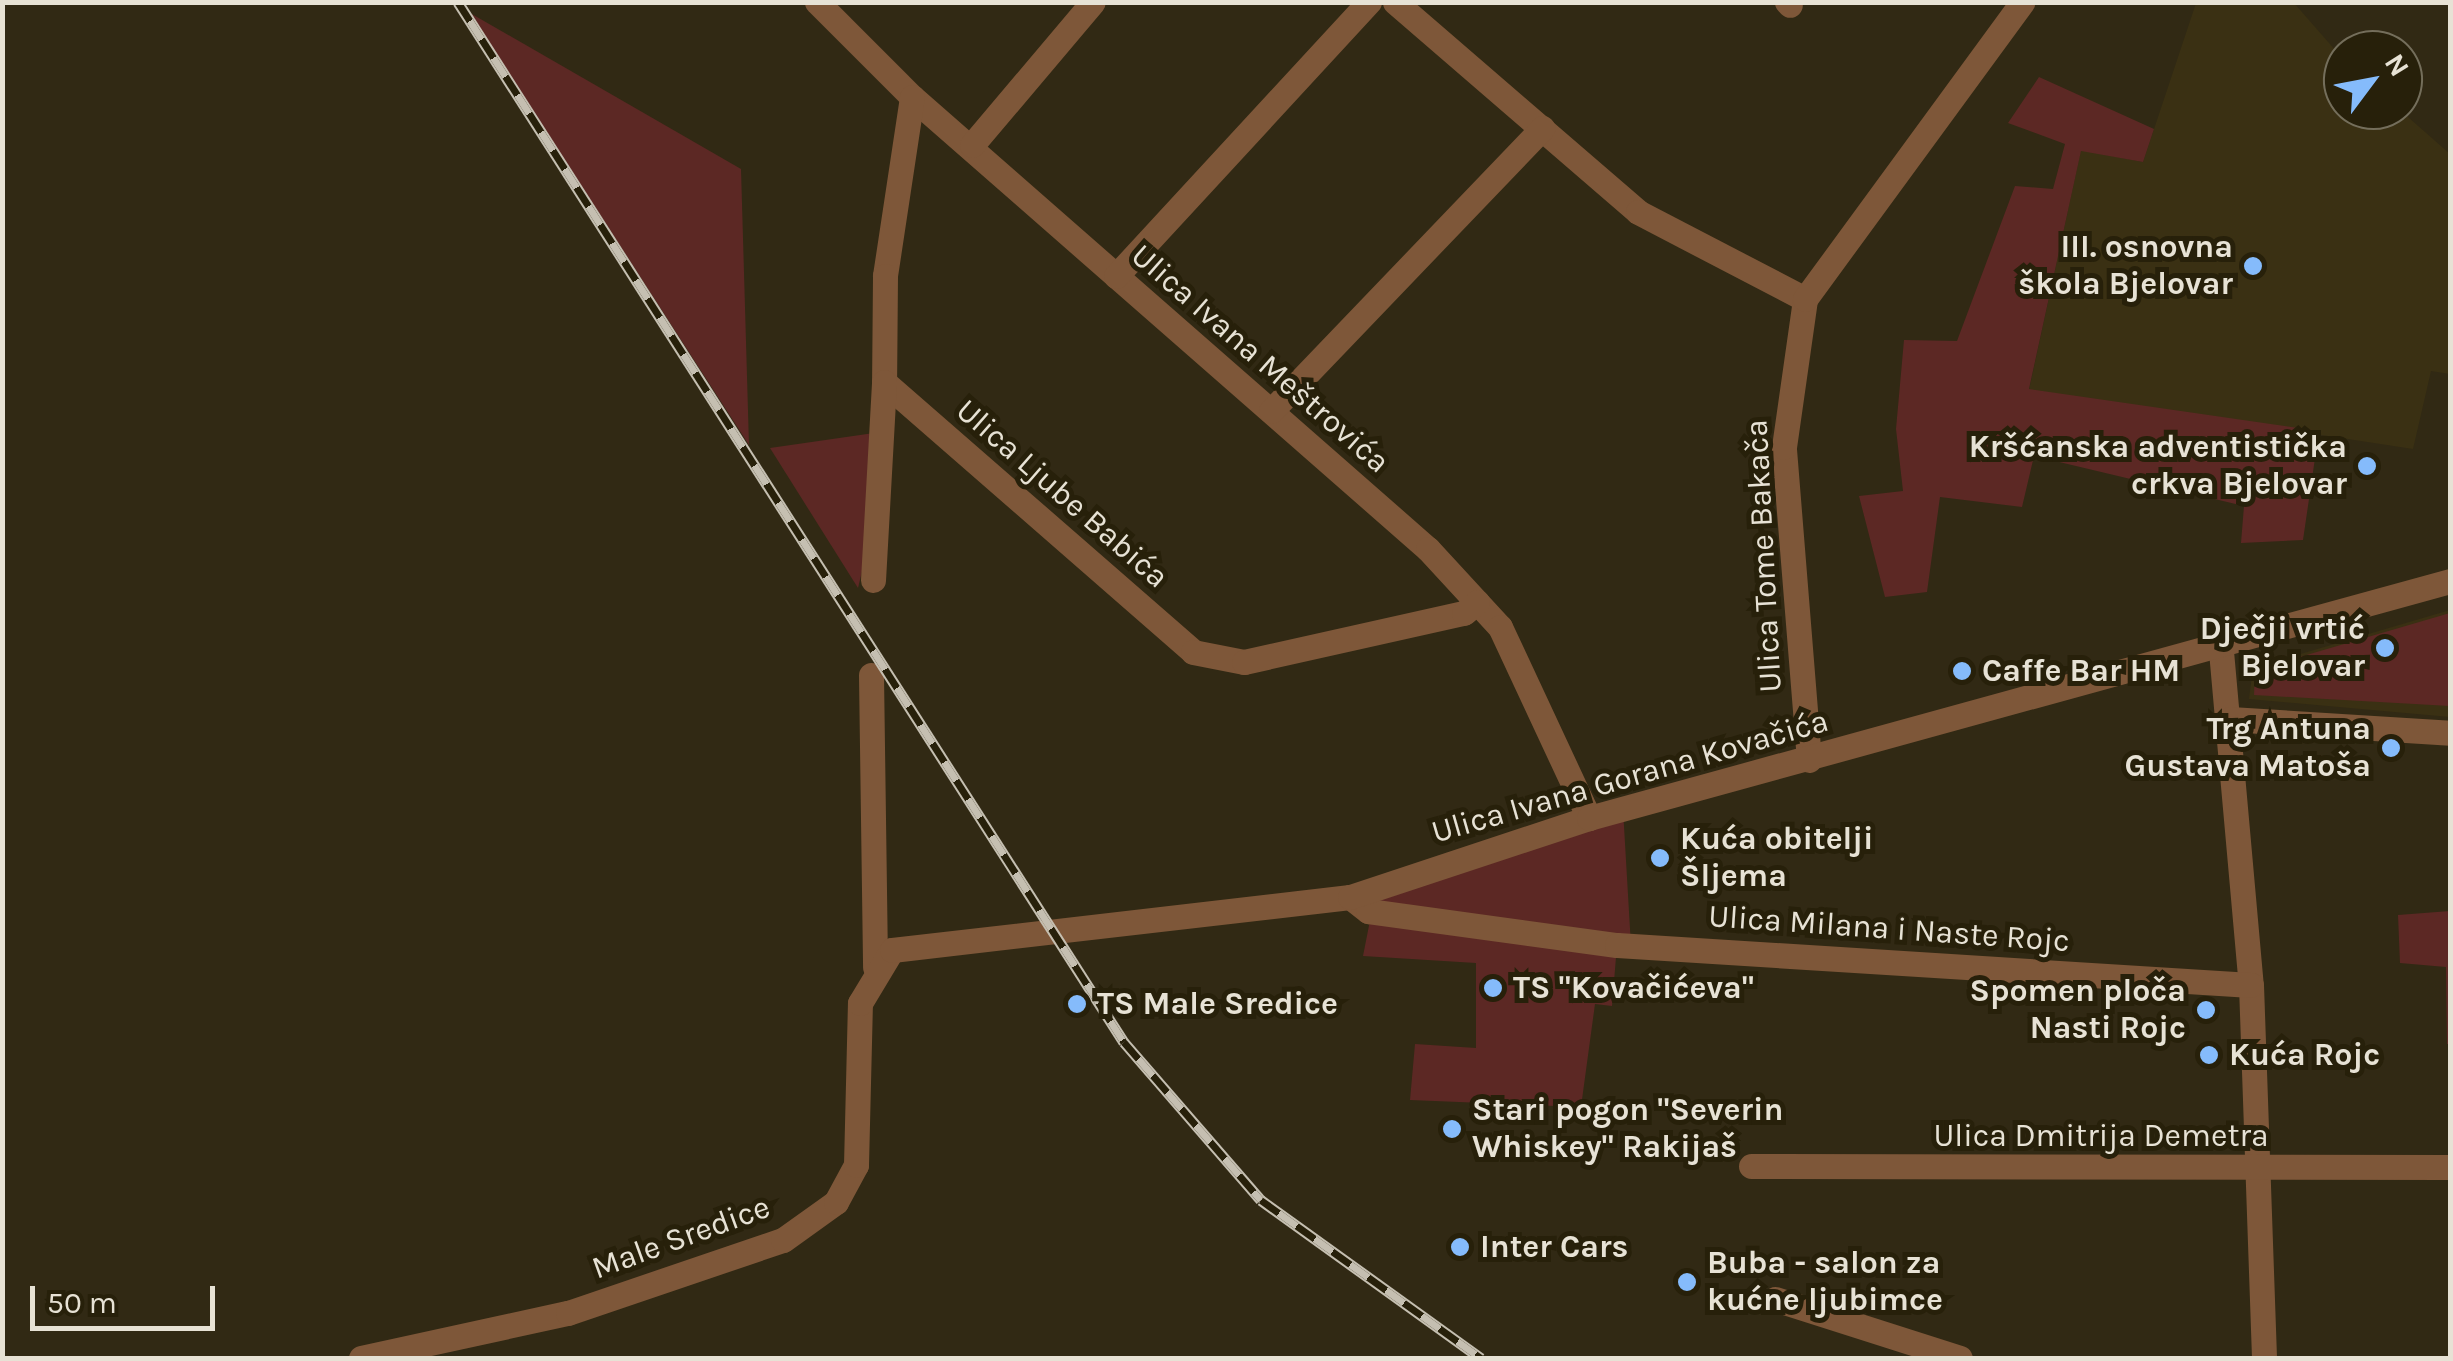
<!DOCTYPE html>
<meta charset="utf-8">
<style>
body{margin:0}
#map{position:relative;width:2453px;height:1361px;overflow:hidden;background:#312914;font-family:Karla,sans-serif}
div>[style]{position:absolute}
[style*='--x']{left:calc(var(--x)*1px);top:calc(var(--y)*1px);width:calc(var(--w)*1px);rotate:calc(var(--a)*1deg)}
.built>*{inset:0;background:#3a3013}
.green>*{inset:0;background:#5c2824}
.minor>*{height:25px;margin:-12.5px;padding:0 12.5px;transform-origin:12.5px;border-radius:12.5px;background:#7e5739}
.rail>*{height:11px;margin-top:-5.5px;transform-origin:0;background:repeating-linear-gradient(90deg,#27200a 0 22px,#c5bfb1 0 44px);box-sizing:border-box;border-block:2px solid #c5bfb1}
.dots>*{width:28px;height:28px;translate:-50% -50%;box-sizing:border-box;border:5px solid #27200a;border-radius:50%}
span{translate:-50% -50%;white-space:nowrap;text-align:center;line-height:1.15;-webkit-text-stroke:10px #27200a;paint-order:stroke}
.poi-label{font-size:32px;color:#e7e2d5;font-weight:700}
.right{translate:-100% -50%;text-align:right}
.left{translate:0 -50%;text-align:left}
.street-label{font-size:32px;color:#e7e2d5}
.frame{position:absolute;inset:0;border:5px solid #e7e2d5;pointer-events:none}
.north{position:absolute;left:2323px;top:30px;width:100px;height:100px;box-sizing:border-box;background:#27200a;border:2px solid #746e5b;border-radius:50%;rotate:58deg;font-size:28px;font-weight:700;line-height:40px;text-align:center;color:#e7e2d5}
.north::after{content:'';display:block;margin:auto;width:35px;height:45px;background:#85bbfb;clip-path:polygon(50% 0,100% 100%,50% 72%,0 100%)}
.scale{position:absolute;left:30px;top:1286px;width:185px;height:45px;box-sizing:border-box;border:5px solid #e7e2d5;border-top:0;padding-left:12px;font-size:30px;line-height:35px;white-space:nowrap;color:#e7e2d5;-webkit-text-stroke:8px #27200a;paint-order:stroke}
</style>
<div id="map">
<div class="built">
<div style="clip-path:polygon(2196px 3px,2294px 3px,2343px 59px,2343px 110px,2400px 110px,2450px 154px,2450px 374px,2431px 371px,2413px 449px,2029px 390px,2081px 150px,2143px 162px)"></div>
<div style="clip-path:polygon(2450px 610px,2450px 717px,2249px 699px,2253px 668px)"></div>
</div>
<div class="green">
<div style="clip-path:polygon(470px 13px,741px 169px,749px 445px,494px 51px)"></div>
<div style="clip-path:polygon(2039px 77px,2154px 129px,2143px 162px,2081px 151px,2029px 389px,2319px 431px,2303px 540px,2241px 543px,2244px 506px,2034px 456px,2022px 507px,1940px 497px,1927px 592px,1885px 597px,1859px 496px,1903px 491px,1896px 429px,1904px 340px,1957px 341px,2015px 186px,2053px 189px,2065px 144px,2008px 123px)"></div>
<div style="clip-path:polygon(874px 433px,864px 563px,858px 588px,770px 448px)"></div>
<div style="clip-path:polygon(2450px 613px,2450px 706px,2254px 695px,2255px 670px)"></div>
<div style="clip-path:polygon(1623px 809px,1631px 946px,1617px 945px,1612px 1006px,1595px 1004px,1581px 1107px,1410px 1100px,1415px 1044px,1476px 1048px,1476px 963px,1363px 956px,1376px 890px)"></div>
<div style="clip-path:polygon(2450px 911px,2450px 1044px,2447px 1044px,2446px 967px,2400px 963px,2398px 915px)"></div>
</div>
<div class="minor">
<div style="--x:817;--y:2;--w:134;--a:45"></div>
<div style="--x:912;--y:97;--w:686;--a:41.22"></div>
<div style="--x:1428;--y:549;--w:106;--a:47.3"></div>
<div style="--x:1500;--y:627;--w:211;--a:65"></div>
<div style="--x:1395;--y:2;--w:321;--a:40.8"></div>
<div style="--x:1638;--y:212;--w:188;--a:27.5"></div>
<div style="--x:1787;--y:2;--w:4;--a:45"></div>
<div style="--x:912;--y:97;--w:181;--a:98.6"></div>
<div style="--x:885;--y:276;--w:106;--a:90.5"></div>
<div style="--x:884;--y:382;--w:410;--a:41.1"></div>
<div style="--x:1193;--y:652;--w:52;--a:11.1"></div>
<div style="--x:1244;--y:662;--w:225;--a:-12.6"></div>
<div style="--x:1464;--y:613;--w:17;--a:-40"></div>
<div style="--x:972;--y:145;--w:187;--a:-49.8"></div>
<div style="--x:1116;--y:276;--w:373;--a:-47.3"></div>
<div style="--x:1271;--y:411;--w:392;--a:-46.2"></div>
<div style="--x:873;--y:580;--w:198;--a:-86.8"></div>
<div style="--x:2221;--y:651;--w:335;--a:84.9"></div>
<div style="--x:2251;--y:985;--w:373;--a:88"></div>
<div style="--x:871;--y:675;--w:292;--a:89.2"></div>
<div style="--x:2230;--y:719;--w:220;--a:3.6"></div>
<div style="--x:1809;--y:760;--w:314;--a:-94.6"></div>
<div style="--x:1784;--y:447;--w:149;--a:-81.9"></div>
<div style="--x:1805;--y:299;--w:368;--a:-53.8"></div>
<div style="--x:1350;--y:897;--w:23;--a:38"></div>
<div style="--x:1368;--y:911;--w:251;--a:7.8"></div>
<div style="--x:1617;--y:945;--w:635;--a:3.61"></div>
<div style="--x:1751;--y:1166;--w:699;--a:0.08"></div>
<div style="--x:1775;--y:1299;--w:194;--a:17.7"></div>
<div style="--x:361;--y:1358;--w:212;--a:-12.3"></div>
<div style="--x:568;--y:1313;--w:227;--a:-18.8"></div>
<div style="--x:783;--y:1240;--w:65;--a:-35.6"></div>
<div style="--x:836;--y:1202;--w:42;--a:-61.6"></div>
<div style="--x:856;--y:1165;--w:162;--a:-88.6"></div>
<div style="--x:860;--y:1003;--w:62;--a:-58.9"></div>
<div style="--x:892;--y:950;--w:461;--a:-6.6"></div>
<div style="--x:1350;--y:897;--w:252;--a:-18.3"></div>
<div style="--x:1589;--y:818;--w:893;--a:-15.39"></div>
</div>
<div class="rail">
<div style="--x:458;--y:2;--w:1235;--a:57.37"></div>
<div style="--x:1124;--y:1042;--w:209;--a:49.1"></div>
<div style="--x:1261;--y:1200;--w:271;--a:35.7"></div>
</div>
<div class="dots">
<div style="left:2253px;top:266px;background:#85bbfb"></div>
<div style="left:2367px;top:466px;background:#85bbfb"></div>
<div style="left:2385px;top:648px;background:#85bbfb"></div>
<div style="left:1962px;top:671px;background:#85bbfb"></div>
<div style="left:2391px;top:748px;background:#85bbfb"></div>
<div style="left:1660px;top:858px;background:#85bbfb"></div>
<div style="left:1493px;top:988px;background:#85bbfb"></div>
<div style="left:1077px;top:1004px;background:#85bbfb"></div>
<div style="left:2206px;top:1010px;background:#85bbfb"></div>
<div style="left:2209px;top:1055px;background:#85bbfb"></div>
<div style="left:1452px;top:1129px;background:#85bbfb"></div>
<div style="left:1460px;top:1247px;background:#85bbfb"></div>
<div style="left:1687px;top:1282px;background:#85bbfb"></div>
</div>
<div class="poi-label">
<span class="right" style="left:2233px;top:266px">III. osnovna<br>škola Bjelovar</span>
<span class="right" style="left:2347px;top:466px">Kršćanska adventistička<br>crkva Bjelovar</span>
<span class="right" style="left:2365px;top:648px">Dječji vrtić<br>Bjelovar</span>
<span class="left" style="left:1982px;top:671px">Caffe Bar HM</span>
<span class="right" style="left:2371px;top:748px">Trg Antuna<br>Gustava Matoša</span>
<span class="left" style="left:1680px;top:858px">Kuća obitelji<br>Šljema</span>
<span class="left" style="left:1513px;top:988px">TS "Kovačićeva"</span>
<span class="right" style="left:2186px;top:1010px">Spomen ploča<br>Nasti Rojc</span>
<span class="left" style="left:1097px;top:1004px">TS Male Sredice</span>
<span class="left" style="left:2229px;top:1055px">Kuća Rojc</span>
<span class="left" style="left:1472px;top:1129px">Stari pogon "Severin<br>Whiskey" Rakijaš</span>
<span class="left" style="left:1480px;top:1247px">Inter Cars</span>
<span class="left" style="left:1707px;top:1282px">Buba - salon za<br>kućne ljubimce</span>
</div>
<div class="street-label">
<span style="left:1260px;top:359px;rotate:41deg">Ulica Ivana Meštrovića</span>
<span style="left:1062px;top:494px;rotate:41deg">Ulica Ljube Babića</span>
<span style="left:1764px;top:556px;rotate:-93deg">Ulica Tome Bakača</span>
<span style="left:1630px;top:777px;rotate:-16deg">Ulica Ivana Gorana Kovačića</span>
<span style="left:1889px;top:929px;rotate:4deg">Ulica Milana i Naste Rojc</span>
<span style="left:2101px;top:1136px">Ulica Dmitrija Demetra</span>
<span style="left:681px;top:1238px;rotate:-20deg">Male Sredice</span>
</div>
<div class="frame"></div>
<div class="north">N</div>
<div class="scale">50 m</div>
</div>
